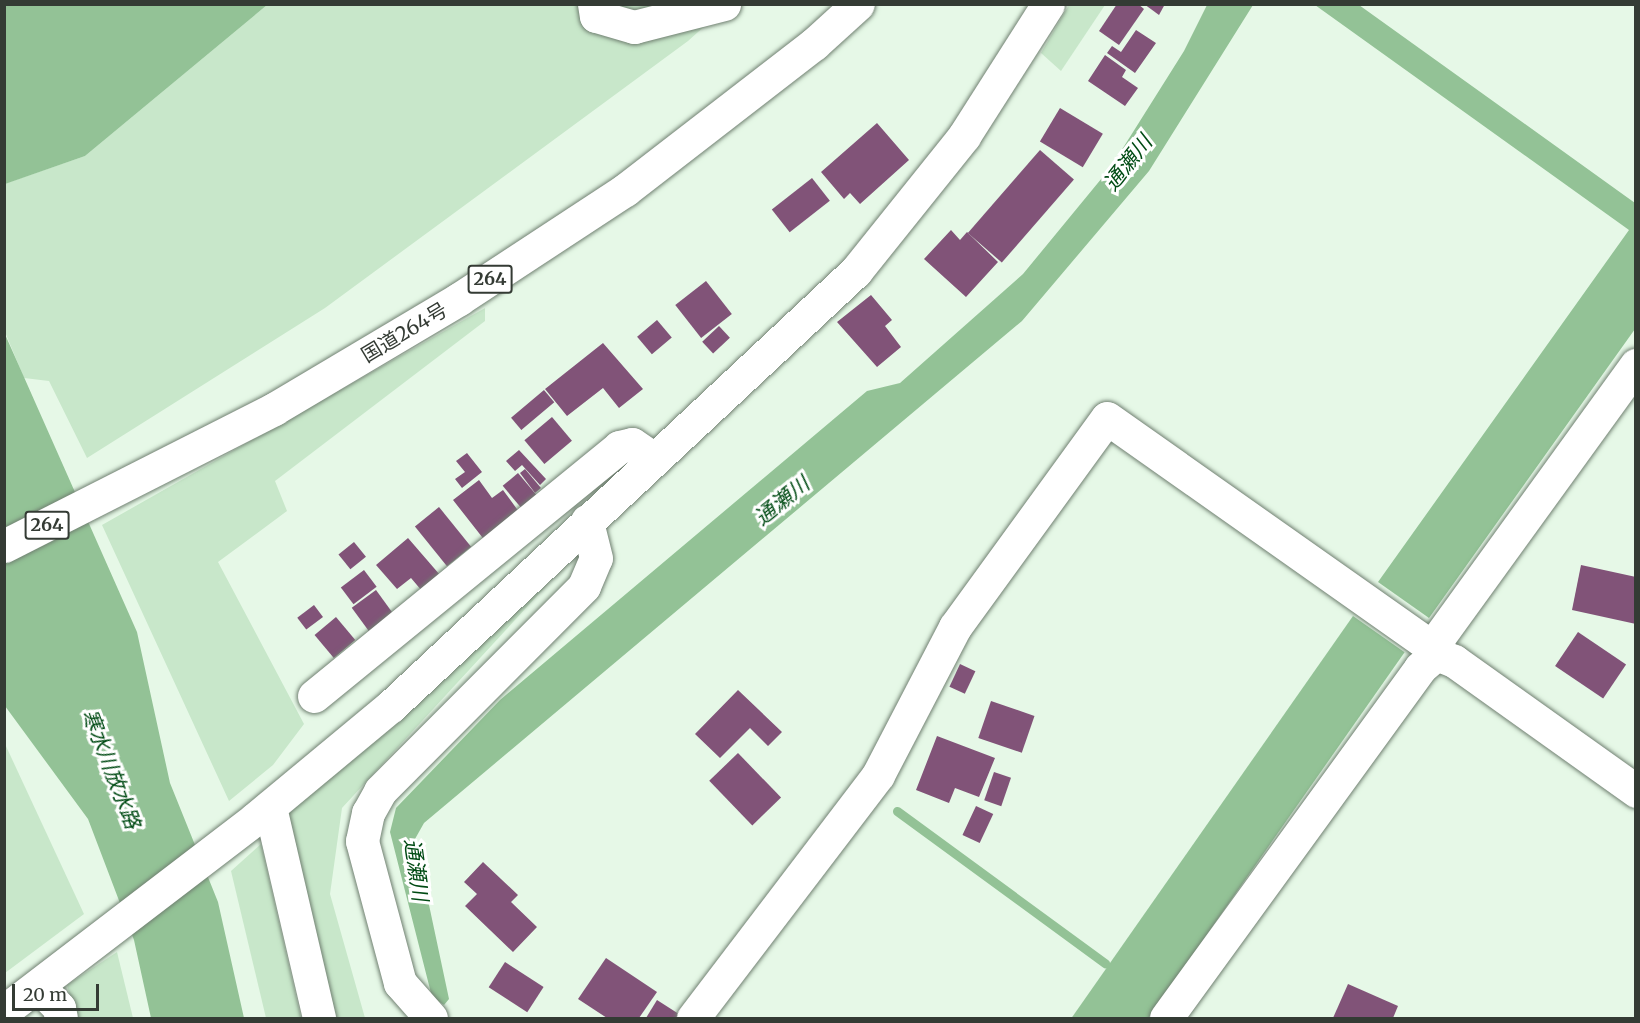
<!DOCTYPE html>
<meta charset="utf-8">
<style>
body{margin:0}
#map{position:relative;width:1640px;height:1023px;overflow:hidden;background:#e6f8e7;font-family:Merriweather,"Noto Sans JP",serif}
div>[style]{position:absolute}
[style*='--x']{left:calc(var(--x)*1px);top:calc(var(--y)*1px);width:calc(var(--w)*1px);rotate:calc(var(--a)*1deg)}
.green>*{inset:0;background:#c8e7ca}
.water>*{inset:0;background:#93c296;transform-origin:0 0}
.stream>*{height:9px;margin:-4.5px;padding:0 4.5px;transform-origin:4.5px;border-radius:4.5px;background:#93c296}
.building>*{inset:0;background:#815378;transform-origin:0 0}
.roads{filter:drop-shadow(0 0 2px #708071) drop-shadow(0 0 2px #708071)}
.minor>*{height:33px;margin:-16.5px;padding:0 16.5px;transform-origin:16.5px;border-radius:16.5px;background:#fff}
.highway>*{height:33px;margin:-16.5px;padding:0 16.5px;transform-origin:16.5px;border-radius:16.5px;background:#fff}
span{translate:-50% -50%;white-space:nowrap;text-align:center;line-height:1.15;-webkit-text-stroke:6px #fff;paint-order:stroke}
.shield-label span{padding:2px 4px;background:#fff;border:2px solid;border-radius:4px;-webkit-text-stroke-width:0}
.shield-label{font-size:18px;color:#343b34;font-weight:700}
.street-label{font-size:20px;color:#343b34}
.water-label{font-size:21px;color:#004b14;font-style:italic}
.frame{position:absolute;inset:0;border:6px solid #343b34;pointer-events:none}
.scale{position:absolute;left:12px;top:984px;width:87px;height:27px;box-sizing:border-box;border:3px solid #343b34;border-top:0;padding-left:8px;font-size:18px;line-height:21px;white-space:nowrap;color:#343b34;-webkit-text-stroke:4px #fff;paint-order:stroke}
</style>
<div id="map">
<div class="green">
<div style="clip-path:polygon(267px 5px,728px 5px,688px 41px,325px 308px,87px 458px,49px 381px,24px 378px,5px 332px,4px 184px,85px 156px)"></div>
<div style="clip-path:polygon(1069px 5px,1105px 5px,1061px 71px,1041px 53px)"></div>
<div style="clip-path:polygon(485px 308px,485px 321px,275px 481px,287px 511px,218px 562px,304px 724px,273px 765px,229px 801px,102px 525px)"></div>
<div style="clip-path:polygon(549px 583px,342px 808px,330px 894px,365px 1018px,332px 1018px,285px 817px)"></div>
<div style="clip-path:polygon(5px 744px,84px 914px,5px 973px,4px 973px)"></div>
<div style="clip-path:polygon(261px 844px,301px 1018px,266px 1018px,231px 871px)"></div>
<div style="clip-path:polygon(117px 952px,133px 1018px,76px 1018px,67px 985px)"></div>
</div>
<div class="water">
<div style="clip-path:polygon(4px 5px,5px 4px,267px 5px,85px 156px,5px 184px)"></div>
<div style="clip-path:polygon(1207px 5px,1253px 5px,1149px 171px,1022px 321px,424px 823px,415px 839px,449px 999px,444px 1005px,432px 997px,390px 832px,396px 808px,500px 700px,867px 391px,900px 383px,1023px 274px,1111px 167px,1184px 51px)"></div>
<div style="clip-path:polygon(1315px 5px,1359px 5px,1635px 203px,1635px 329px,1429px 618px,1378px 582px,1629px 230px)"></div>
<div style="clip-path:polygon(4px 332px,137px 632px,170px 783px,218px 902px,244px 1018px,151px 1018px,134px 940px,88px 819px,5px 706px)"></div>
<div style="left:1353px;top:616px;width:63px;height:495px;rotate:35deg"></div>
</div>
<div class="stream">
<div style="--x:897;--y:811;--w:258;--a:36.2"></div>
</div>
<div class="building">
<div style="clip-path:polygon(1117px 4px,1138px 4px,1144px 9px,1119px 45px,1099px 31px)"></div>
<div style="clip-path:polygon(1144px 4px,1165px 4px,1159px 15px)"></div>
<div style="clip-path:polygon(1136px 30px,1156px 43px,1135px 73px,1107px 53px,1112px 46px,1121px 52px)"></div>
<div style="clip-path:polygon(1105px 55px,1126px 70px,1122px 77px,1138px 88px,1125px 106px,1088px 81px)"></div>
<div style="left:1060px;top:108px;width:50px;height:39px;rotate:31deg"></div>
<div style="clip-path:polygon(877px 123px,909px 160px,860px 204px,850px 193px,844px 199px,821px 172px)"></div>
<div style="left:1040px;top:150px;width:45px;height:110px;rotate:41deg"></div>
<div style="left:812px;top:178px;width:29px;height:51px;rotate:52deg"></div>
<div style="clip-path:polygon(951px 230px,960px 240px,967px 232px,998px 262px,966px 297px,924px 259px)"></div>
<div style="left:706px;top:281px;width:42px;height:39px;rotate:52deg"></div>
<div style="clip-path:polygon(871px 295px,892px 320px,885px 326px,901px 347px,877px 367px,837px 322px)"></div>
<div style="left:657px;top:320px;width:23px;height:26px;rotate:50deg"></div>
<div style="left:719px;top:326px;width:16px;height:23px;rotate:47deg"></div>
<div style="clip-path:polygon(603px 343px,643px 389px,619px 408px,603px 388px,567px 416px,545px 389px)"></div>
<div style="left:544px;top:390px;width:16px;height:43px;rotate:50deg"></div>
<div style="left:552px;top:417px;width:31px;height:36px;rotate:50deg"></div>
<div style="clip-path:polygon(519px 450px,546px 479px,540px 485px,522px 465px,515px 471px,506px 461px)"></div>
<div style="clip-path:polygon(467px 453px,482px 472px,462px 488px,455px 479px,465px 472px,456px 461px)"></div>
<div style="clip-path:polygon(525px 469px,541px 488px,535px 493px,520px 473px)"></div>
<div style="left:518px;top:473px;width:30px;height:20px;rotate:50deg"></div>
<div style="clip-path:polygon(479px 480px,492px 498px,503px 490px,522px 516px,486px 542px,453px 500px)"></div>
<div style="left:439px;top:507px;width:51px;height:31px;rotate:51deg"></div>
<div style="clip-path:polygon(408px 538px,440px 575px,422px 591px,411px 578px,397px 589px,376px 565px)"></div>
<div style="left:354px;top:542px;width:19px;height:20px;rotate:51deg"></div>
<div style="clip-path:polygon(1581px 565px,1636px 577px,1636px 624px,1572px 610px)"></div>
<div style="left:364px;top:570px;width:21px;height:29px;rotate:53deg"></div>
<div style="left:376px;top:590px;width:29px;height:30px;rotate:54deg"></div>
<div style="left:314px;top:605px;width:15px;height:21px;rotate:53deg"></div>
<div style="left:336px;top:617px;width:30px;height:28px;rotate:50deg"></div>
<div style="left:1578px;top:632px;width:58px;height:41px;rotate:34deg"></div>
<div style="left:960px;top:664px;width:17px;height:25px;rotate:25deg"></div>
<div style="clip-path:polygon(738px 690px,782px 732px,768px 746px,750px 728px,720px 758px,695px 734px)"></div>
<div style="left:991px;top:701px;width:46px;height:39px;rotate:19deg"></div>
<div style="clip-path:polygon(937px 736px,995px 758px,979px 797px,955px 788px,949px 803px,916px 790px)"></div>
<div style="left:738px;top:753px;width:62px;height:40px;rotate:46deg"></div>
<div style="left:994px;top:772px;width:18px;height:30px;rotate:19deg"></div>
<div style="left:976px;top:806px;width:19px;height:32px;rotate:25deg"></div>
<div style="clip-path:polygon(483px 862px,518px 895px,511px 902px,537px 927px,513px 952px,465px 906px,477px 894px,464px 882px)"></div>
<div style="clip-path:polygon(606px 958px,657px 992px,639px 1018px,607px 1018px,578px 999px)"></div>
<div style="left:505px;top:962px;width:46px;height:30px;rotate:33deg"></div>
<div style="clip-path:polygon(1348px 984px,1398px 1006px,1393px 1018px,1333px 1018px)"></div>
<div style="clip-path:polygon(657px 1000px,682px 1016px,680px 1018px,646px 1018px)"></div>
</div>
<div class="roads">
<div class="minor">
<div style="--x:594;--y:4;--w:12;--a:81"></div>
<div style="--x:596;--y:16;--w:40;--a:16"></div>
<div style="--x:634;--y:27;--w:93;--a:-14.3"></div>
<div style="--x:314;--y:696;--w:394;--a:-39.2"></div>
<div style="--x:619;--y:447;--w:13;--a:-13"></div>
<div style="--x:632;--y:444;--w:27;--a:34"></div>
<div style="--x:270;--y:807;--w:217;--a:76.9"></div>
<div style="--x:39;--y:987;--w:29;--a:46"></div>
<div style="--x:59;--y:1008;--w:10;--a:79"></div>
<div style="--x:4;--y:1011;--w:317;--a:-37.4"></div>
<div style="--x:256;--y:818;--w:175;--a:-39.7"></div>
<div style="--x:391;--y:706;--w:637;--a:-43.09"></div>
<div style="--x:856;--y:271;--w:173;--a:-51.3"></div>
<div style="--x:964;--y:136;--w:156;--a:-57.5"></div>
<div style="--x:431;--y:1018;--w:47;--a:-131.5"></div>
<div style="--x:400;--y:983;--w:147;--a:-105"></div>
<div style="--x:362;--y:841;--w:29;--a:-78"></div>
<div style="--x:368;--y:813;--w:25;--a:-61"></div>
<div style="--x:380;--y:791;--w:289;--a:-45.1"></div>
<div style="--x:584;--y:586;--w:30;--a:-67"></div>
<div style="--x:596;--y:558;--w:38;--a:-104"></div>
<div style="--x:693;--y:1018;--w:305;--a:-52.7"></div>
<div style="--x:878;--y:775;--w:167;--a:-62.5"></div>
<div style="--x:955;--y:627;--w:258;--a:-54"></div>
<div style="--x:1107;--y:418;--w:390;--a:35.2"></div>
<div style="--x:1426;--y:643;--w:15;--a:48"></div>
<div style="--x:1436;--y:654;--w:19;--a:21"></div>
<div style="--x:1454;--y:661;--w:224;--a:35.5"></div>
<div style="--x:1166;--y:1018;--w:432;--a:-54"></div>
<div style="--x:1420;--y:668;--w:21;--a:-41"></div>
<div style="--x:1436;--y:654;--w:17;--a:-80"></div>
<div style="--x:1439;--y:637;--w:336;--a:-54.1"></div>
</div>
<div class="highway">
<div style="--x:4;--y:546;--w:303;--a:-26.9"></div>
<div style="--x:274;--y:409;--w:215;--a:-30.7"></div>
<div style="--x:459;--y:299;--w:199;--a:-33.3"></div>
<div style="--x:625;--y:190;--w:239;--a:-37.7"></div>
<div style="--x:814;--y:44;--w:59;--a:-42.3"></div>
</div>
</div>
<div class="shield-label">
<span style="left:490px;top:279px">264</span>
<span style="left:47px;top:525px">264</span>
</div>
<div class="street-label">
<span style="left:404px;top:332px;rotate:-31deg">国道264号</span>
</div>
<div class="water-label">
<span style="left:1128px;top:163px;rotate:-52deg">通瀬川</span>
<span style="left:782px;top:501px;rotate:-39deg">通瀬川</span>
<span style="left:111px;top:769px;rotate:69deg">寒水川放水路</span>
<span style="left:416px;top:870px;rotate:82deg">通瀬川</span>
</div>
<div class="frame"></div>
<div class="scale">20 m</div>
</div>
